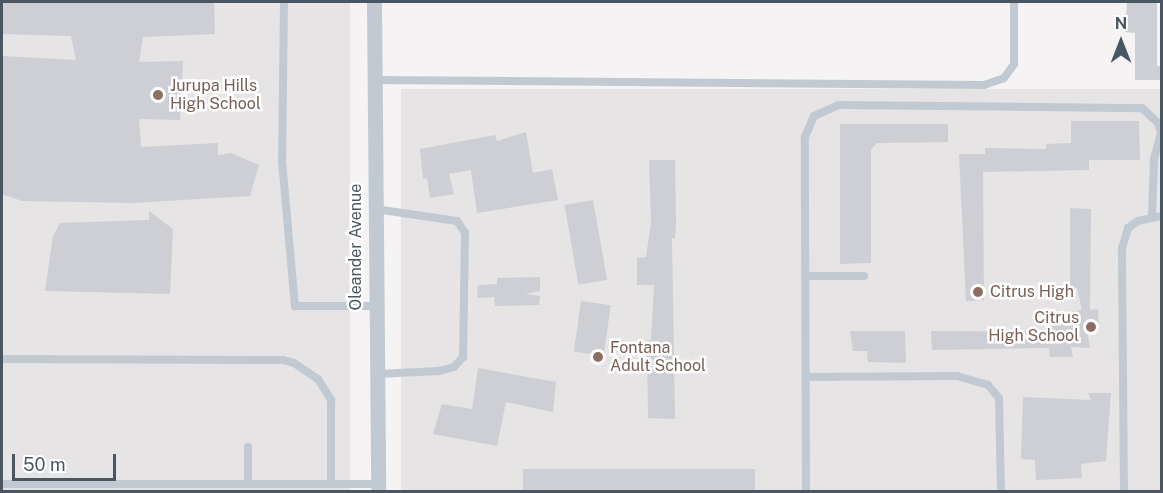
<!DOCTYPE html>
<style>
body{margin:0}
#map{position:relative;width:1163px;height:493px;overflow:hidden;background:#f5f3f3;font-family:"Public Sans",sans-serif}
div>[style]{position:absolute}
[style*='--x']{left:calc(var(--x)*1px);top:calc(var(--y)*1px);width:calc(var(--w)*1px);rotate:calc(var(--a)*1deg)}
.education>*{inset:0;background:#e6e4e5;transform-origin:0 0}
.building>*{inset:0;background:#cdcfd5;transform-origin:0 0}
.lane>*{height:8px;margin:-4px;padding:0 4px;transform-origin:4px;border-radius:4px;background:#c1cad2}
.street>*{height:15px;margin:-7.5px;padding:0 7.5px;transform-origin:7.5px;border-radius:7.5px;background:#c1cad2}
.dots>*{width:16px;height:16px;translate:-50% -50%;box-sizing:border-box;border:3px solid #fff;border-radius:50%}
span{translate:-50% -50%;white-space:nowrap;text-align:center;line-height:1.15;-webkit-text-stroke:5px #fff;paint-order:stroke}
.education-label{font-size:16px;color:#785e54}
.left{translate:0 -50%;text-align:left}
.right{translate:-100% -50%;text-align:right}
.street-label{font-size:16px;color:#4a5661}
.frame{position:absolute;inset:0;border:3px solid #4a5661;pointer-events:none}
.north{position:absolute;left:1091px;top:12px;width:60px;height:60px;-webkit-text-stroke:4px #fff;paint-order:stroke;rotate:0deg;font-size:16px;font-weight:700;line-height:24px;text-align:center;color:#4a5661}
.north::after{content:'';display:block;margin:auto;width:21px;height:27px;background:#4a5661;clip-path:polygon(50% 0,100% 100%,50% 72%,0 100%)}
.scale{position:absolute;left:12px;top:454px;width:104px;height:27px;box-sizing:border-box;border:3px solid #4a5661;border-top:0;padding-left:8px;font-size:18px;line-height:21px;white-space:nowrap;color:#4a5661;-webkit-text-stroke:4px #fff;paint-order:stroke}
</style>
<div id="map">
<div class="education">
<div style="left:2px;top:2px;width:348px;height:489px"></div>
<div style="left:401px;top:89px;width:760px;height:402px"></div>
</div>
<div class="building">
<div style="clip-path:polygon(2px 2px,214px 2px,215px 34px,143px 37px,139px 62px,183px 61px,180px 120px,139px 119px,141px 147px,218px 143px,218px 155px,231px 153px,259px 165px,250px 196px,132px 203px,22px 201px,2px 194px,2px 56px,76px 60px,71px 36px,2px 34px)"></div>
<div style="clip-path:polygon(1127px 2px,1157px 2px,1157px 66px,1161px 66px,1161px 80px,1135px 80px,1135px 33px,1125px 32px)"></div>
<div style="clip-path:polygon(1071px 121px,1139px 121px,1140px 160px,1089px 160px,1089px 170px,983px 172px,984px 300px,966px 301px,959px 154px,985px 154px,985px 148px,1046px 149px,1046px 144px,1071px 143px)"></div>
<div style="clip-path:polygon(840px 124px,948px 124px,948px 142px,877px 143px,871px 150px,871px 263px,840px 264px)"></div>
<div style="clip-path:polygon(526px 132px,533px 173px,552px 169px,558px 200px,477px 213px,471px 170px,449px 174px,454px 194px,430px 198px,427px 178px,423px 179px,420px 149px,495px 135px,497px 141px)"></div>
<div style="clip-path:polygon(649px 160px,675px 160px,676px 222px,675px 238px,672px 238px,675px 419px,648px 418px,647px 340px,651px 340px,654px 285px,637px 285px,637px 258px,646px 257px,651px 223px)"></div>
<div style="left:593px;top:200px;width:81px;height:29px;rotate:80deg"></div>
<div style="clip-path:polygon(1070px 208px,1091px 209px,1090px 310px,1098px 309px,1099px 330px,1087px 330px,1090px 348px,1071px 347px,1073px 357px,1050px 357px,1049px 348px,932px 350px,931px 331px,1049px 332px,1049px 325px,1065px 324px,1065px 312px,1082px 310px,1077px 288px,1070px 288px)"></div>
<div style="clip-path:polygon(149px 211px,173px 229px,170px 294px,45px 291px,53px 236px,60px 223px,149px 220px)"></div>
<div style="clip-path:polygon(540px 277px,540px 291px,525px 294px,540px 296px,539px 305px,495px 306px,494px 297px,477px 298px,478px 285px,497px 284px,497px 278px)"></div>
<div style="left:581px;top:301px;width:30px;height:51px;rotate:8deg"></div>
<div style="clip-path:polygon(850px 331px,905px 331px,906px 363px,868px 362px,867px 351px,853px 351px)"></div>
<div style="clip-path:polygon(478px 368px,556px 382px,553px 412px,506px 402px,497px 446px,433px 434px,442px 404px,472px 409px)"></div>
<div style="clip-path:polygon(1088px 393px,1111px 393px,1106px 461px,1081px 464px,1082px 478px,1036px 480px,1035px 460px,1021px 459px,1023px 397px,1091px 400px)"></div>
<div style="left:523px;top:469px;width:232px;height:23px"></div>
</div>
<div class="lane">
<div style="--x:284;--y:2;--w:159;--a:90.7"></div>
<div style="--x:282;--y:161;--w:146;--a:84.9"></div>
<div style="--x:295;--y:306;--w:79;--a:0"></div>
<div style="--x:374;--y:80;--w:610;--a:0.47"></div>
<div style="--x:984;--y:85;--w:21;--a:-19"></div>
<div style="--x:1004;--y:78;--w:17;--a:-54"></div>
<div style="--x:1014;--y:64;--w:62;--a:-90"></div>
<div style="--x:375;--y:209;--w:83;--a:8.3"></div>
<div style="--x:457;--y:221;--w:14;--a:56"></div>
<div style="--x:465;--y:233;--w:124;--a:90.9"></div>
<div style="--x:463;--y:357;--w:13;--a:132"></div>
<div style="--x:454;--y:367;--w:16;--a:165"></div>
<div style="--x:439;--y:371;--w:62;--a:177.2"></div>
<div style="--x:806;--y:276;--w:58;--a:0"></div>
<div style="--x:2;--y:359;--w:281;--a:0.2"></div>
<div style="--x:283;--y:360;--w:11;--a:15"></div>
<div style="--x:294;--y:363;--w:29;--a:34"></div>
<div style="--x:318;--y:379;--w:25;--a:58"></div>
<div style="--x:331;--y:400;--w:84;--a:90"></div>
<div style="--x:806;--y:377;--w:151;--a:-0.4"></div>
<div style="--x:957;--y:376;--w:32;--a:16"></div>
<div style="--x:988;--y:385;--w:17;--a:50"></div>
<div style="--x:999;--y:398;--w:94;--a:88.8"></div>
<div style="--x:248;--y:447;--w:37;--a:90"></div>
<div style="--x:2;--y:484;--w:376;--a:0"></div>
<div style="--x:806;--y:492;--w:355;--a:-90.2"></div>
<div style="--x:805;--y:137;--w:23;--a:-67"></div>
<div style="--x:814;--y:116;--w:27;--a:-24"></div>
<div style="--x:839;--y:105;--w:303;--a:0.6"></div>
<div style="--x:1142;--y:108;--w:22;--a:43"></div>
<div style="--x:1158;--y:123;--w:10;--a:73"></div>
<div style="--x:1161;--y:133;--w:28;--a:105"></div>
<div style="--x:1154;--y:160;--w:56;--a:92"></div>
<div style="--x:1124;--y:492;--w:244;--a:-90.5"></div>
<div style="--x:1122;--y:248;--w:21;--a:-73"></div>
<div style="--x:1128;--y:228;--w:12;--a:-35"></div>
<div style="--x:1138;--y:221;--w:25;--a:-12"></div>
</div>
<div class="street">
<div style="--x:374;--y:2;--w:490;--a:89.5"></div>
</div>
<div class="dots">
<div style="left:158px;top:95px;background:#8d6e63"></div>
<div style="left:978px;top:292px;background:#8d6e63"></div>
<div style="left:1091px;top:327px;background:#8d6e63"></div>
<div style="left:598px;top:357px;background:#8d6e63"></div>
</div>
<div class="education-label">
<span class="left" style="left:170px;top:95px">Jurupa Hills<br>High School</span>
<span class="left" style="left:990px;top:292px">Citrus High</span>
<span class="right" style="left:1079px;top:327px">Citrus<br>High School</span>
<span class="left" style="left:610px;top:357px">Fontana<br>Adult School</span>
</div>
<div class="street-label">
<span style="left:356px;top:247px;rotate:-90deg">Oleander Avenue</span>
</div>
<div class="frame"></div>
<div class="north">N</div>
<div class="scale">50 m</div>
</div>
